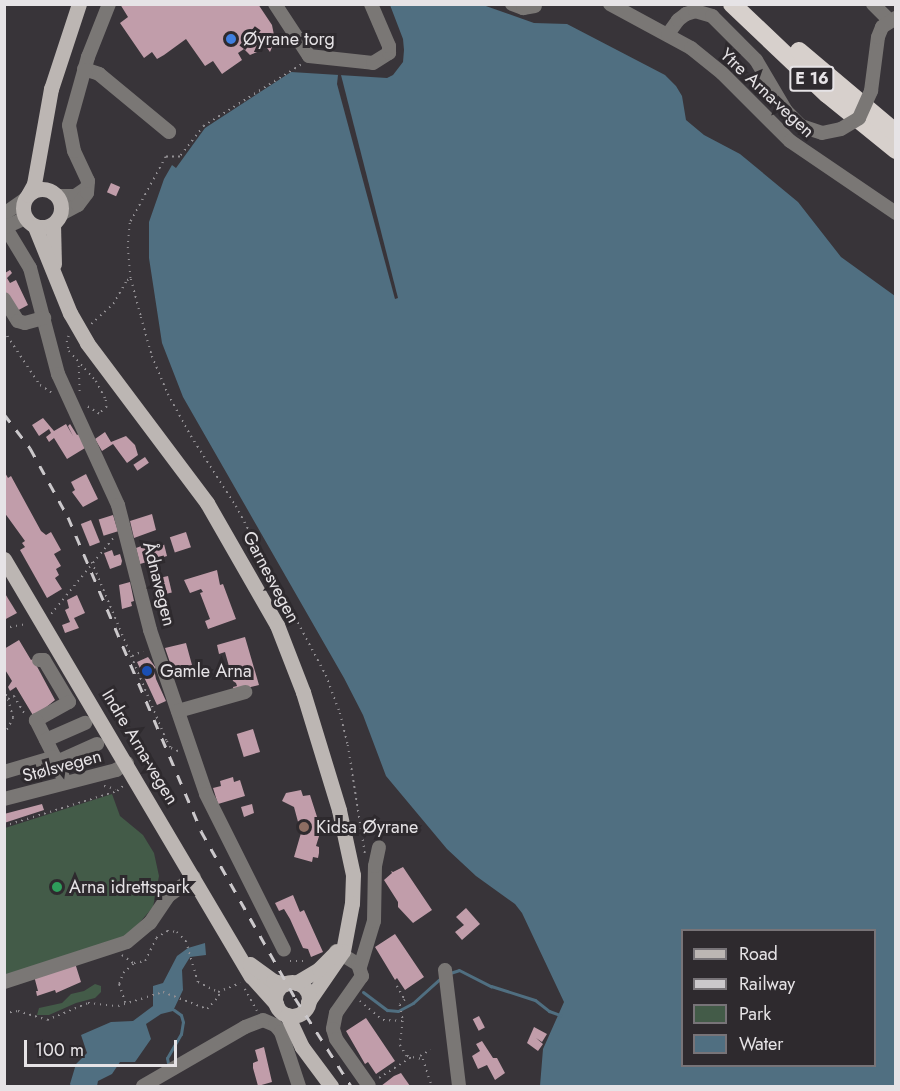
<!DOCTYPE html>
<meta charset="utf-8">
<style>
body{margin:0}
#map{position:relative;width:900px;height:1091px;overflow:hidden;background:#383439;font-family:Jost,sans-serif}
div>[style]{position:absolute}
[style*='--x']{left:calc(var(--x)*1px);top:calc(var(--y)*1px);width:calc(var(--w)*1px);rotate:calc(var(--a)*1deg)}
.green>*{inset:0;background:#435b48}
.water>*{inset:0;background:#506f81}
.pier>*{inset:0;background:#383439}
.stream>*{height:3px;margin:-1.5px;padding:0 1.5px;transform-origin:1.5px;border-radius:1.5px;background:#506f81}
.building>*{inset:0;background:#c19daa;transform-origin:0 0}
.path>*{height:1.5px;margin-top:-0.75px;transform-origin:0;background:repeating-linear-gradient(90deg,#928f93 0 1.5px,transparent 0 6px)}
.minor>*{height:14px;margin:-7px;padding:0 7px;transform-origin:7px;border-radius:7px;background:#7a7775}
.major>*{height:15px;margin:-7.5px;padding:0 7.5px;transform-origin:7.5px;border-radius:7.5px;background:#bcb6b3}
.major>.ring{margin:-7.5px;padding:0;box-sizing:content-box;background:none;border:15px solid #bcb6b3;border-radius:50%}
.highway>*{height:18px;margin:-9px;padding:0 9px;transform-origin:9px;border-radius:9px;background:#d7d0cc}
.rail>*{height:3px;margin-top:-1.5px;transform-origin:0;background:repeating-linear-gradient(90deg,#cbc8cb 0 10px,transparent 0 20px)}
.minor-bridge>*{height:14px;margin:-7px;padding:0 7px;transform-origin:7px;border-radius:7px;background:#7a7775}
.dots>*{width:16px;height:16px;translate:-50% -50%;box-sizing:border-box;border:3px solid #2e2a2e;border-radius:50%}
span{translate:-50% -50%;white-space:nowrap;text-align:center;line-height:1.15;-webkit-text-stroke:6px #2e2a2e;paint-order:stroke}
.shield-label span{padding:2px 4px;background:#2e2a2e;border:2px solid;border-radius:4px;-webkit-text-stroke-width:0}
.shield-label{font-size:16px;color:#e6e3e6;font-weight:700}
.poi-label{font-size:18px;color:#e6e3e6}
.left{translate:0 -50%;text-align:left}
.street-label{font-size:18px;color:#e6e3e6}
.frame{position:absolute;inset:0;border:6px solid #e6e3e6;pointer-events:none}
.legend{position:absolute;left:681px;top:929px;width:195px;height:138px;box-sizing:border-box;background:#2e2a2e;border:2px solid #787478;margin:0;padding:8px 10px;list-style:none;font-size:18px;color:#e6e3e6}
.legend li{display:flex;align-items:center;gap:12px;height:30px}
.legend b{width:30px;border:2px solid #787478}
.scale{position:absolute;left:24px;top:1040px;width:153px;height:27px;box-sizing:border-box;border:3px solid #e6e3e6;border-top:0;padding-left:8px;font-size:18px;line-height:21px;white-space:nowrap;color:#e6e3e6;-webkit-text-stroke:4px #2e2a2e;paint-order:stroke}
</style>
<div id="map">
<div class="green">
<div style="clip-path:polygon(112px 794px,120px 816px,143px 835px,154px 853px,159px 876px,153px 907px,128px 936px,5px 977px,5px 828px)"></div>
<div style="clip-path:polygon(95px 984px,101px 986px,101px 992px,95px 998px,76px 1003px,49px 1015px,37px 1015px,39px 1008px,62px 1003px,71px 994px,84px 991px)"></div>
</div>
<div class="water">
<div style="clip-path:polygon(evenodd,390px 5px,483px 5px,534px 23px,567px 24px,665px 75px,676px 86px,682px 96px,686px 120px,704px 135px,740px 154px,798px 202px,841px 257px,895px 296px,895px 1086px,540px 1086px,543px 1049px,564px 1002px,522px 913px,515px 904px,476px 876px,447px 849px,386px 776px,363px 715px,344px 678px,183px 397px,162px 343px,149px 258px,149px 222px,164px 179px,172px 165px,176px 168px,205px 128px,291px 72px,387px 78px,393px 75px,403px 62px,404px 50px,403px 39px,390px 5px,682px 930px,874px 930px,874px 1066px,682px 1066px,682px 930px)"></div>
<div style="clip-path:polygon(205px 943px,206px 955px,190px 957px,182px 970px,183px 990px,173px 1011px,161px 1014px,146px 1024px,151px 1039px,135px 1062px,120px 1062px,112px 1074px,98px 1081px,97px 1086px,71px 1086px,70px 1084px,76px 1064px,87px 1053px,81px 1035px,111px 1022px,133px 1021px,153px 1006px,153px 986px,163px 983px,177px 956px,188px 948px)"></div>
</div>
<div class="pier">
<div style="clip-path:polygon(338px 75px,341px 75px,398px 298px,395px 299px,337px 84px)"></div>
</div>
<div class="stream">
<div style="--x:450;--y:973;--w:9;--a:-18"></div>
<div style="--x:459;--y:970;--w:36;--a:27"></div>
<div style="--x:491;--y:986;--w:46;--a:17.7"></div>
<div style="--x:535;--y:1000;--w:18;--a:38"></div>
<div style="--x:549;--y:1011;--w:12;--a:20"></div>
<div style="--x:363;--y:992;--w:30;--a:37"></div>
<div style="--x:387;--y:1010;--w:11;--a:5"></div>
<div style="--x:398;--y:1011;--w:17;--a:-28"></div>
<div style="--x:413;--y:1003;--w:39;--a:-42"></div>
<div style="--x:168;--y:1063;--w:5;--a:-101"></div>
<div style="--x:167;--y:1058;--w:28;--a:-60"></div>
<div style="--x:181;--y:1034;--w:12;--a:-81"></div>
<div style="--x:183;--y:1022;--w:7;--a:-106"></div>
<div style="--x:181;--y:1015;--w:9;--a:-144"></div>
</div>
<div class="building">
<div style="clip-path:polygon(120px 4px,258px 4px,272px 25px,275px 40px,270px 52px,265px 45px,262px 50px,250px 55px,244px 49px,238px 53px,242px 60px,222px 74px,213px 61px,205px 66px,186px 39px,164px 55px,157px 59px,152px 52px,144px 58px,120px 23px,128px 17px)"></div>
<div style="left:111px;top:183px;width:10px;height:10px;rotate:24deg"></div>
<div style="clip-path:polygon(10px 270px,12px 273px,7px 278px,10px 283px,16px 280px,28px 305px,13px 313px,5px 295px,5px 273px)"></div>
<div style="clip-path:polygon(43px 418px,54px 431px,66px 424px,73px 436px,68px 426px,70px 424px,77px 435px,79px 434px,85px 448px,67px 459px,54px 438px,49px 442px,46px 437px,51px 433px,49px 429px,39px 436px,32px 425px)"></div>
<div style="clip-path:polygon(105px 432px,111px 442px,126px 436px,135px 445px,138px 455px,127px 463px,113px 444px,102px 451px,95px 439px)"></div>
<div style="left:145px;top:457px;width:7px;height:14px;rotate:56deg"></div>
<div style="clip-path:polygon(4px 471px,8px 478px,11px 476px,41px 531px,46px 535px,51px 532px,61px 550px,54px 554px,61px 566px,56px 569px,59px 575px,55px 578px,62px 589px,47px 598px,20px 550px,25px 547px,22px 543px,25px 541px,4px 512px)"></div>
<div style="clip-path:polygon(86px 474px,98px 499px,83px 507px,72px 492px,75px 490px,71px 482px)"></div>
<div style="clip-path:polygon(152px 514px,156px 530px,134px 538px,130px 521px)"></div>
<div style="left:113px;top:515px;width:17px;height:15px;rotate:73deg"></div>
<div style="left:91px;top:520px;width:24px;height:11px;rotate:68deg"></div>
<div style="left:186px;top:532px;width:16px;height:17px;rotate:72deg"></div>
<div style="clip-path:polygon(164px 544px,167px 556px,140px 564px,136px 548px,144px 545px,145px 549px)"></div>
<div style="clip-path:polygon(112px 550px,114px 556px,120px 554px,122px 561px,121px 565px,110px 569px,104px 553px)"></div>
<div style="clip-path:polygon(217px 570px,220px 585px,223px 584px,236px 619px,208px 629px,205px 621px,210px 619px,200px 593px,203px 592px,201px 589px,190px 593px,184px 580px)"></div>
<div style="left:168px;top:576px;width:17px;height:17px;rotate:77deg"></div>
<div style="clip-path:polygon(130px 582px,134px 601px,131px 602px,132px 606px,122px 609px,119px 585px)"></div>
<div style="clip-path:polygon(4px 592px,17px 613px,4px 620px)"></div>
<div style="clip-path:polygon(77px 595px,85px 613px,74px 618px,79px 628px,65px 633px,62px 625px,70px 622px,65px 610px,69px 608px,67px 600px)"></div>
<div style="clip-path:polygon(245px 637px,259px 685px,234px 691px,233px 687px,237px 686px,236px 683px,233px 681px,225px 652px,219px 654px,217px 645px)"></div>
<div style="clip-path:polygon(19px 640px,31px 660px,33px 659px,55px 700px,34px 717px,16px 687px,10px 691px,8px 687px,12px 681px,4px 668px,4px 649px)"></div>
<div style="clip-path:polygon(186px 643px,192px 665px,187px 667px,189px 672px,175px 677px,165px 648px)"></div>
<div style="clip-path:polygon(148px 657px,156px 668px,154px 669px,156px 679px,166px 701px,157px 705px,137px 662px)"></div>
<div style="left:253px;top:729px;width:24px;height:17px;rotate:73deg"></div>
<div style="clip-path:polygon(233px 777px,234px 782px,240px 780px,245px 796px,218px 804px,213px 788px,221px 786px,220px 781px)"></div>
<div style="clip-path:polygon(301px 790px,303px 796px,310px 795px,319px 823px,320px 833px,316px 846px,319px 847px,319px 853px,318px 858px,313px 857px,312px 862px,294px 857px,301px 833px,294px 807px,282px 801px,286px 793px)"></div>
<div style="clip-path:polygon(42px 804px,44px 810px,4px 823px,4px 814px)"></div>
<div style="clip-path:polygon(252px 804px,254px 813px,244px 817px,241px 807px)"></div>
<div style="clip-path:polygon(403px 867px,432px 910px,413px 923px,398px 907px,398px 902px,384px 880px,392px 873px,391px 871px,393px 872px)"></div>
<div style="clip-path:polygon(293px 895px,300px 912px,304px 910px,323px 952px,311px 957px,308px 949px,303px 948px,290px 919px,284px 909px,279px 911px,275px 903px)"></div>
<div style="clip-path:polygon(466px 908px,480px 924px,462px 940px,455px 932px,464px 925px,456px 917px)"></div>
<div style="clip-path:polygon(395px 934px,424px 977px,405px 990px,397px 978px,395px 980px,375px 947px)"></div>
<div style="clip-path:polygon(75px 963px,81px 982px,56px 993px,55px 990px,37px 996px,36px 991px,38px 991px,34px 976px)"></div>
<div style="left:479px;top:1016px;width:13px;height:7px;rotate:63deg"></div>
<div style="clip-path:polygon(366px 1018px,395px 1061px,376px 1074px,368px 1062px,365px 1064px,346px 1031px)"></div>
<div style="clip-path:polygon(534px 1027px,547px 1034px,542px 1042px,536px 1038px,543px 1044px,538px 1051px,527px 1043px)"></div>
<div style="clip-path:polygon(482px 1041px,493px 1058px,497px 1058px,505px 1073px,495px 1080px,487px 1065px,478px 1069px,472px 1056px,480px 1051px,476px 1044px)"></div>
<div style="clip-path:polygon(264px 1047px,272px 1082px,258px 1086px,253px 1068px,253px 1063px,258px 1061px,255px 1050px)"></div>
<div style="clip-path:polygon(401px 1073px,410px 1086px,381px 1086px,394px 1076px)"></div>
</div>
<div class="path">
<div style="--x:301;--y:65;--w:115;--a:147.8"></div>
<div style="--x:204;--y:126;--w:39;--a:128"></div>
<div style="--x:180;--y:157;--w:14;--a:180"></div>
<div style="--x:166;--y:157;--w:75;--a:118.6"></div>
<div style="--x:130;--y:223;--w:24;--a:95"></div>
<div style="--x:128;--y:247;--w:32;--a:85"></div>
<div style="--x:131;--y:279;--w:39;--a:75"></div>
<div style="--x:141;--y:317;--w:41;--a:74.2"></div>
<div style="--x:152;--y:356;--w:41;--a:67.2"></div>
<div style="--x:168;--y:394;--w:48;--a:61.3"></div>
<div style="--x:191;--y:436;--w:83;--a:57.3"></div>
<div style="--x:236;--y:506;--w:191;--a:62"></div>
<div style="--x:326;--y:675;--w:40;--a:69.8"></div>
<div style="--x:340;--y:713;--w:33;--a:76"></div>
<div style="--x:348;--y:745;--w:110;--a:81.1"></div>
<div style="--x:91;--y:324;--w:30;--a:-42"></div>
<div style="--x:113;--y:304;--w:28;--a:-60"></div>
<div style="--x:127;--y:280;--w:4;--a:-14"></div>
<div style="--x:4;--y:331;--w:65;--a:56.3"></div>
<div style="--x:40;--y:385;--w:17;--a:33"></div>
<div style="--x:69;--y:336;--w:5;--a:112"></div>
<div style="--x:67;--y:341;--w:10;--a:79"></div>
<div style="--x:69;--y:351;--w:40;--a:48"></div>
<div style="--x:96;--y:381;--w:21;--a:62"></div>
<div style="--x:106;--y:400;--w:7;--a:82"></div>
<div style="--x:107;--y:407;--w:11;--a:139"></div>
<div style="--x:99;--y:414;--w:15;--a:-148"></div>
<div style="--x:79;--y:366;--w:27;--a:88"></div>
<div style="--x:92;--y:562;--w:194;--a:67.3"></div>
<div style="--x:167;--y:741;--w:8;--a:60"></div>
<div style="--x:171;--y:748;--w:8;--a:23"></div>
<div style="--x:51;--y:614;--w:99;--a:-50.7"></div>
<div style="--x:4;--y:628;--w:23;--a:-10"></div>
<div style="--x:132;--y:656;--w:12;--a:-24"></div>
<div style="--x:4;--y:689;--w:11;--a:68"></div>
<div style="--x:8;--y:699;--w:7;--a:-27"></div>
<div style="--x:14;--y:696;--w:21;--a:59"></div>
<div style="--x:4;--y:735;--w:19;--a:-62"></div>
<div style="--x:13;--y:718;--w:19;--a:-106"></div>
<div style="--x:104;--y:786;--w:12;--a:14"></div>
<div style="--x:4;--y:826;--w:118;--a:-17.2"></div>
<div style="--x:117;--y:791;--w:8;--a:-40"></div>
<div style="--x:122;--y:955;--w:14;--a:36"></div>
<div style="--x:290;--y:961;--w:16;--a:0"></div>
<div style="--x:397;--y:986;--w:16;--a:60"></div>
<div style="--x:405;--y:1000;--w:7;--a:135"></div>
<div style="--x:400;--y:1005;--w:16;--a:79"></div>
<div style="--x:403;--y:1021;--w:24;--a:97"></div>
<div style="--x:400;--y:1045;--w:13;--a:58"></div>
<div style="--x:407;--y:1056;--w:16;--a:11"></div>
<div style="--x:423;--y:1059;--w:28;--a:72"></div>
<div style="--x:245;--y:989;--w:25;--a:61"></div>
<div style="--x:360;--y:1001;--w:30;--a:40"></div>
<div style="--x:383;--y:1020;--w:19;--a:3"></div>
<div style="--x:125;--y:1003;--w:20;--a:-108"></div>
<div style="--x:119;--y:984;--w:12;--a:-70"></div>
<div style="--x:123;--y:973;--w:15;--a:-42"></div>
<div style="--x:134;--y:963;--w:11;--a:-10"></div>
<div style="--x:145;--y:961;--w:25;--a:-64"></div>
<div style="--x:156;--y:938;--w:13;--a:-32"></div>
<div style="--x:167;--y:931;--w:10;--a:6"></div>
<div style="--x:177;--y:932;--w:13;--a:45"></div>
<div style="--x:186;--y:941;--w:43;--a:73.7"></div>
<div style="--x:198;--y:982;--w:22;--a:27"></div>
<div style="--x:4;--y:1013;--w:14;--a:-8"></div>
<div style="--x:18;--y:1011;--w:30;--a:17"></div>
<div style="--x:47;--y:1020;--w:44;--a:-22.5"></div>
<div style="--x:88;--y:1003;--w:30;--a:6"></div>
<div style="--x:118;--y:1006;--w:47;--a:-17.3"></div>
<div style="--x:163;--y:992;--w:47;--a:21.1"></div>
<div style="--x:207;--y:1009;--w:18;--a:-47"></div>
<div style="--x:219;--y:996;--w:4;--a:-104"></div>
<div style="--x:218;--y:992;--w:24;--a:-22"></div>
<div style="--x:420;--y:1056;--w:12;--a:-31"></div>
<div style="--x:379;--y:1078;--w:40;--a:-32.9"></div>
</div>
<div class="minor">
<div style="--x:275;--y:4;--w:62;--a:56.8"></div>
<div style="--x:309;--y:56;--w:64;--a:6.2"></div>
<div style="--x:373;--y:63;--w:19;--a:-32"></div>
<div style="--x:389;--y:53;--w:7;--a:-90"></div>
<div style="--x:389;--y:46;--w:46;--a:-113.2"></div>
<div style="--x:512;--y:4;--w:12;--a:20"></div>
<div style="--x:523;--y:8;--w:12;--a:-9"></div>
<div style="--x:610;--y:4;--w:92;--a:28.5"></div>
<div style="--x:691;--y:48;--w:40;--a:39"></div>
<div style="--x:722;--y:73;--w:96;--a:45"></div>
<div style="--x:790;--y:141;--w:128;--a:34.2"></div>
<div style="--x:873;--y:4;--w:23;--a:45"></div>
<div style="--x:668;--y:34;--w:17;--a:-54"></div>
<div style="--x:678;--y:20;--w:10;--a:-37"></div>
<div style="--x:686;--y:14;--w:9;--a:-18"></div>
<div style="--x:695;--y:11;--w:18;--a:16"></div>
<div style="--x:712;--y:16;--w:62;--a:45"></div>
<div style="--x:756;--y:60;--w:59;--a:59.5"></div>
<div style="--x:786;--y:111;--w:21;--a:45"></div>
<div style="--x:801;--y:126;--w:22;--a:18"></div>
<div style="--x:822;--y:133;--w:19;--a:-12"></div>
<div style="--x:84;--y:69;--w:16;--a:18"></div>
<div style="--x:99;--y:74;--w:91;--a:39.6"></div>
<div style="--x:871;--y:91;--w:54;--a:-82.6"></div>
<div style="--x:878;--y:37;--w:11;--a:-68"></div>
<div style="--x:882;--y:27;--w:17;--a:-33"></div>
<div style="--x:57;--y:196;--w:18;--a:0"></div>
<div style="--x:75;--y:196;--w:14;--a:-34"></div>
<div style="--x:4;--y:214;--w:24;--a:-35"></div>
<div style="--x:61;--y:214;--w:19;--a:-28"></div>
<div style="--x:78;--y:205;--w:15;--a:-53"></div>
<div style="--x:87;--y:193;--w:12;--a:-85"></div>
<div style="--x:88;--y:181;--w:33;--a:-115"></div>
<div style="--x:74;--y:151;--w:26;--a:-101"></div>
<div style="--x:69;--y:125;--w:71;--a:-74.4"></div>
<div style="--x:88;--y:57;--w:57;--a:-68.4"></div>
<div style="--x:4;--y:225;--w:50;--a:58.8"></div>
<div style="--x:30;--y:268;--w:110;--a:75.2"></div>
<div style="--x:58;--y:374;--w:144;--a:65.4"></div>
<div style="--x:118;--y:505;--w:129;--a:75.6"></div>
<div style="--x:150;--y:630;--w:173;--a:71.1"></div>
<div style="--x:206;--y:794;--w:174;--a:63.4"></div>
<div style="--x:6;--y:227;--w:21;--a:-25"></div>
<div style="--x:4;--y:299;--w:26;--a:58"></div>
<div style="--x:18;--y:321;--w:7;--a:16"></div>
<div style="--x:25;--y:323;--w:20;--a:-15"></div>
<div style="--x:39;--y:660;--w:5;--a:0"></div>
<div style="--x:44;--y:660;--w:49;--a:59.2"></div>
<div style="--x:69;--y:702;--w:38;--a:151"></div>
<div style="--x:36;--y:720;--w:47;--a:63.4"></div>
<div style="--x:57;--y:762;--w:22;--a:69"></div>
<div style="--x:178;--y:711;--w:70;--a:-15.8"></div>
<div style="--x:46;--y:740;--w:43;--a:-23.6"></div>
<div style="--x:57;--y:762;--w:44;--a:-24.2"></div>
<div style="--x:4;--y:772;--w:53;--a:-16.4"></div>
<div style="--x:4;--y:799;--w:116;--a:-14.5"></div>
<div style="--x:116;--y:770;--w:13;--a:-32"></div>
<div style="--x:336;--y:951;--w:26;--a:31"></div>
<div style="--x:358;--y:964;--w:13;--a:72"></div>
<div style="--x:362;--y:976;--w:45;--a:125.1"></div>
<div style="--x:336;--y:1013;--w:16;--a:101"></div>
<div style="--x:333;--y:1029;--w:10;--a:73"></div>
<div style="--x:336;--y:1039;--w:57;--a:54.9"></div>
<div style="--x:360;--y:967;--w:48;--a:-73.1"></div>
<div style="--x:374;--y:921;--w:55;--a:-89"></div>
<div style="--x:375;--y:866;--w:19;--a:-78"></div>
<div style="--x:445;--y:970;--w:117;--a:83.1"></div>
<div style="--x:4;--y:982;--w:129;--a:-18"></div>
<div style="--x:127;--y:942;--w:30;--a:-40"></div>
<div style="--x:150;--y:923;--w:32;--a:-56"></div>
<div style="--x:168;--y:896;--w:32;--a:-36"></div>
<div style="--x:143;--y:1086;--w:118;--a:-30"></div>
<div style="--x:245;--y:1027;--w:19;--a:-21"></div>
<div style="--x:263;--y:1020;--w:13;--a:23"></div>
<div style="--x:275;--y:1025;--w:9;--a:49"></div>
<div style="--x:281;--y:1032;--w:57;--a:71.6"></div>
</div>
<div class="major">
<div class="ring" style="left:23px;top:189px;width:23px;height:23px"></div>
<div style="--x:28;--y:195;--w:13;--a:-61"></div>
<div style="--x:34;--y:184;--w:97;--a:-79.9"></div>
<div style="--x:51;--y:89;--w:89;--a:-71.8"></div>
<div style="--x:53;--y:224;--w:40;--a:88.6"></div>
<div style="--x:35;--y:227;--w:93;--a:67.9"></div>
<div style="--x:70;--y:313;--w:34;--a:60"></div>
<div style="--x:87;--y:343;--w:200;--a:53.1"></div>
<div style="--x:207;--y:503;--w:141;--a:60.2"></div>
<div style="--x:277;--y:625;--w:72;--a:68.8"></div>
<div style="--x:303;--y:692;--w:123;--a:73"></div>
<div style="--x:339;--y:810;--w:66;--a:77.8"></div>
<div style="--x:353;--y:875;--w:28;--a:92"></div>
<div style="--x:352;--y:903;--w:49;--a:100.6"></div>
<div style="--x:343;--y:951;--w:62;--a:124.5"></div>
<div style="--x:4;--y:559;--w:485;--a:59.4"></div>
<div style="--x:251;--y:976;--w:38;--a:48"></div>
<div style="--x:250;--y:964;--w:29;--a:36"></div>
<div style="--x:273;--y:981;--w:13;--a:13"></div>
<div class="ring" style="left:275px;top:982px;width:19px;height:19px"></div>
<div style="--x:296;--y:983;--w:27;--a:-31"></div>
<div style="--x:319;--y:969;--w:25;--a:-45"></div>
<div style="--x:287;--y:1015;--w:35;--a:65"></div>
<div style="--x:302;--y:1047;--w:49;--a:53.4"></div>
</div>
<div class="highway">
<div style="--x:732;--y:4;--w:131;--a:43.5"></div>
<div style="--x:827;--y:94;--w:89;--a:39.1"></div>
<div style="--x:799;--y:51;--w:127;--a:40.2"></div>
</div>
<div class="rail">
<div style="--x:4;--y:414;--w:43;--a:52.6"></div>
<div style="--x:30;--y:448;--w:79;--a:61.2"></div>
<div style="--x:68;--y:517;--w:341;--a:67"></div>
<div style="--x:201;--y:831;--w:192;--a:60.6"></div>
<div style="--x:295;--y:998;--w:104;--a:57.5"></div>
</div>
<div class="minor-bridge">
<div style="--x:841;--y:129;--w:21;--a:-31"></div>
<div style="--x:859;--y:118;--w:30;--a:-66"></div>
</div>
<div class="dots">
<div style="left:231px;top:39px;background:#3f7fe0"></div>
<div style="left:147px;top:671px;background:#1a4fb4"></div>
<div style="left:304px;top:827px;background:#8d6e63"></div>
<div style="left:57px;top:887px;background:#2e9e5b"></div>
</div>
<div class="shield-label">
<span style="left:812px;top:79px">E 16</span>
</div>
<div class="poi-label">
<span class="left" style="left:243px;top:39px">Øyrane torg</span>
<span class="left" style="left:160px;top:671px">Gamle Arna</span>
<span class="left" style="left:316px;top:827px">Kidsa Øyrane</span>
<span class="left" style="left:69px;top:887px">Arna idrettspark</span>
</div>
<div class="street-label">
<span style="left:767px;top:93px;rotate:43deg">Ytre Arna-vegen</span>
<span style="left:271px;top:577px;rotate:62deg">Garnesvegen</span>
<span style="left:159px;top:584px;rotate:76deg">Ådnavegen</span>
<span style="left:140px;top:747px;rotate:59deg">Indre Arna-vegen</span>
<span style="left:62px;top:766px;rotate:-15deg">Stølsvegen</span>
</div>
<div class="frame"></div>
<ul class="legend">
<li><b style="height:8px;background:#bcb6b3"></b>Road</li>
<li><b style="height:8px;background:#cbc8cb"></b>Railway</li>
<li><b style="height:16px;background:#435b48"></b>Park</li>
<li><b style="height:16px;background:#506f81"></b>Water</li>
</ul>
<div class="scale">100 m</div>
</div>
